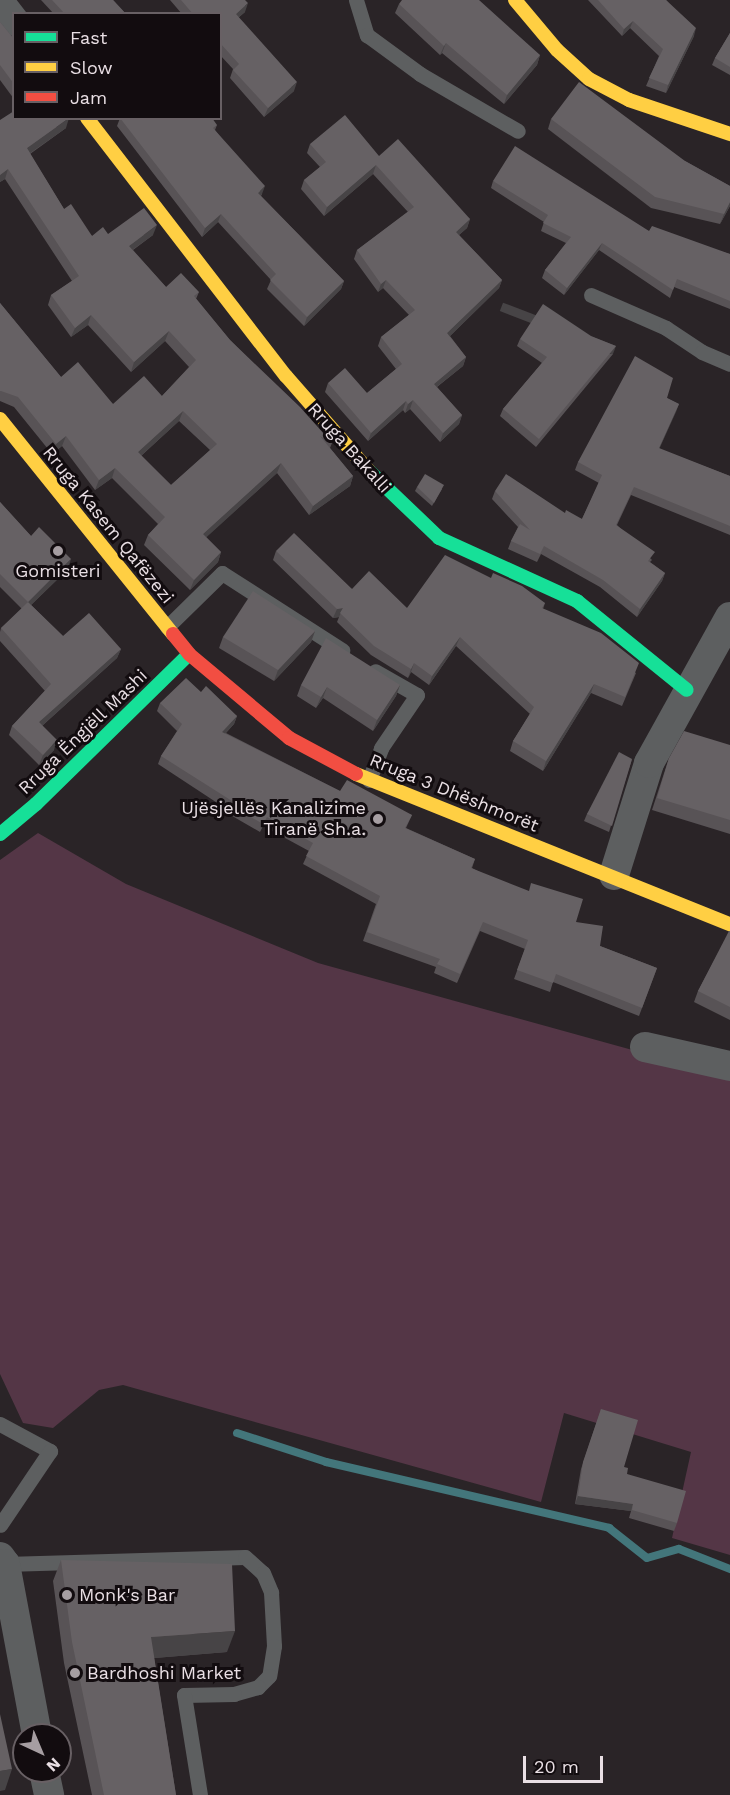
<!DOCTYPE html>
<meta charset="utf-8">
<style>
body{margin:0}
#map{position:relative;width:730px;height:1795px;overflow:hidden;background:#2a2427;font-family:"Work Sans",sans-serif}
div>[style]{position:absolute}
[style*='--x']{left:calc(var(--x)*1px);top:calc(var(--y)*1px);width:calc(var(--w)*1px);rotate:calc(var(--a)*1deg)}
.green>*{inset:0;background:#543646}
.stream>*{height:8px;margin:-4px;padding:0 4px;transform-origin:4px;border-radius:4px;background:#43767b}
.lane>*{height:15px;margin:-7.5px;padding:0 7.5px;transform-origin:7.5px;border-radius:7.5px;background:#5d5f60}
.street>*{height:30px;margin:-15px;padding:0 15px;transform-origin:15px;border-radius:15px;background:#5d5f60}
.fast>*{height:14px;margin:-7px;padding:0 7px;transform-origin:7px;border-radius:7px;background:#16e098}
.slow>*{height:14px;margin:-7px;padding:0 7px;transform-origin:7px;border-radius:7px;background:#ffcf43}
.jam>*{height:14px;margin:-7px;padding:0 7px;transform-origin:7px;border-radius:7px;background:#f24e42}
.wall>*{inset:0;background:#585356}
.shaded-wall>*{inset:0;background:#474446;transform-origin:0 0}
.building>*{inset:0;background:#666164}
.dots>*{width:16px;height:16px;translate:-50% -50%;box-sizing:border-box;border:3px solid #120c0f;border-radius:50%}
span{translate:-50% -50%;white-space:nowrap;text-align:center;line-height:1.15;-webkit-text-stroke:6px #120c0f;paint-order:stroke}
.street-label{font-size:18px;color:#e9dfe4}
.poi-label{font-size:18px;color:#e9dfe4}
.right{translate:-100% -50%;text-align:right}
.left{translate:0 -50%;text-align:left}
.legend{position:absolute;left:12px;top:12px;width:210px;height:108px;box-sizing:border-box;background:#120c0f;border:2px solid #686064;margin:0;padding:8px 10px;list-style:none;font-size:18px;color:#e9dfe4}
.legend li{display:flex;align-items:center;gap:12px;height:30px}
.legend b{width:30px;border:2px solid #686064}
.north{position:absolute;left:12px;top:1723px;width:60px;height:60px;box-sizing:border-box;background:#120c0f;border:2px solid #686064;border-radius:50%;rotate:136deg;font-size:16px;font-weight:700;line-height:24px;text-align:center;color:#e9dfe4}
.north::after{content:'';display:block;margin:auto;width:21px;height:27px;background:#a69ea2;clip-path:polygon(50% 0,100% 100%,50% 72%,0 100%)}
.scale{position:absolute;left:523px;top:1756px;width:80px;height:27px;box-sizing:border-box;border:3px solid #e9dfe4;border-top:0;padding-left:8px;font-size:18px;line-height:21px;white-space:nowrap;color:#e9dfe4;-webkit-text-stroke:4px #120c0f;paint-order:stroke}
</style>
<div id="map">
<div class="green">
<div style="clip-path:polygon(38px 833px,126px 884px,318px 963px,730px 1077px,730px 1555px,672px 1538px,691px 1452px,564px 1413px,541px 1502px,123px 1385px,99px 1390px,53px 1428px,23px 1423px,0 1374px,0 860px)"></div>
</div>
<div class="stream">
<div style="--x:237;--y:1433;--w:94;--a:18"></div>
<div style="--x:326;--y:1462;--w:291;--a:13.1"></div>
<div style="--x:609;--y:1528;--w:48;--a:38.3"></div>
<div style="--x:647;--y:1558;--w:33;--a:-16"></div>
<div style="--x:679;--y:1549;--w:55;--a:21.4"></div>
</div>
<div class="lane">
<div style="--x:356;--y:0;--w:37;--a:73"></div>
<div style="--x:367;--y:35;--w:66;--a:36.3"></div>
<div style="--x:420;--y:74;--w:113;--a:30.2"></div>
<div style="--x:591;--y:295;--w:82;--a:23.7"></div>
<div style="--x:666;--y:328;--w:43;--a:33.7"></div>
<div style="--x:702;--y:352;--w:30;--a:23"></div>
<div style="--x:167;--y:627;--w:77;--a:-44.5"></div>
<div style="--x:222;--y:573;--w:143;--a:32.7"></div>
<div style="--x:369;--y:780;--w:34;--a:-69"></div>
<div style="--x:381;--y:748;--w:64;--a:-55.8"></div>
<div style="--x:417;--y:695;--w:48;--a:-150.3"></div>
<div style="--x:0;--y:1424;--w:57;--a:28.4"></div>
<div style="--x:50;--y:1451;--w:89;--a:124"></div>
<div style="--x:5;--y:1564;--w:240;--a:-1.7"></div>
<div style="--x:245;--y:1557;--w:24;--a:42"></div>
<div style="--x:263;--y:1573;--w:21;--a:67"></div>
<div style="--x:271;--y:1592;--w:54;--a:86.8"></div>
<div style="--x:274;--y:1646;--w:30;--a:99"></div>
<div style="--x:269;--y:1676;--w:16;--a:135"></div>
<div style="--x:258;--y:1687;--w:25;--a:164"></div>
<div style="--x:234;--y:1694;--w:50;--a:178.9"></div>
<div style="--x:184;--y:1695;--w:101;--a:80.9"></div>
</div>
<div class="street">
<div style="--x:0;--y:3;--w:23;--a:52"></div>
<div style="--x:614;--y:875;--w:117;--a:-72.6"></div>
<div style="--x:649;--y:763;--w:167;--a:-61"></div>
<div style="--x:645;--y:1047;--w:87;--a:12.6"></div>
<div style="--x:0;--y:1557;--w:9;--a:54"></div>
<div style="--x:5;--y:1564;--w:174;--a:79.4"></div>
<div style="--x:44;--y:1771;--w:25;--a:78"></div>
</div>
<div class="fast">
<div style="--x:369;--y:471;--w:97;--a:43.7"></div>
<div style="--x:439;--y:538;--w:152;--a:24.5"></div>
<div style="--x:577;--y:601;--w:141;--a:39"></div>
<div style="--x:0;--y:834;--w:47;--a:-39.8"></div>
<div style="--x:36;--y:804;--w:214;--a:-44.4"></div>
</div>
<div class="slow">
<div style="--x:515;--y:0;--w:65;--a:50"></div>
<div style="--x:557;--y:50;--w:43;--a:42.2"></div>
<div style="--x:589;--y:79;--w:45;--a:27.7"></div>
<div style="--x:629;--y:100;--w:107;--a:18.6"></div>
<div style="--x:87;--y:118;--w:326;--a:52.4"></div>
<div style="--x:286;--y:376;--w:126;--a:48.9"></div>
<div style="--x:0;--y:419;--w:276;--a:51.2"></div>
<div style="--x:356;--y:774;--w:403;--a:21.9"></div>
</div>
<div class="jam">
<div style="--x:173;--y:634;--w:26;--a:51"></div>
<div style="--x:189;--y:654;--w:131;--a:40"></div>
<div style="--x:289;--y:738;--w:76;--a:28.2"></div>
</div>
<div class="wall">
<div style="clip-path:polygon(41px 0,113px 0,126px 14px,54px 14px)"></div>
<div style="clip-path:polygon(170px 0,245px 0,245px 12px,238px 18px,294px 91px,264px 117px,230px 78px,233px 69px,220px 55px,220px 14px,182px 14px)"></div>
<div style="clip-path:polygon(588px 0,666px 0,694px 36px,666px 93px,646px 86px,659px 56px,630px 28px,622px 36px)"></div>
<div style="clip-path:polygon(399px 4px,540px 55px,537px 65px,504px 104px,442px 53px,440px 55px,395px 13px)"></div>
<div style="clip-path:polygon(0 22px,14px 39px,14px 99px,0 80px)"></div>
<div style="clip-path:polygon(730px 33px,730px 75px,712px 65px,715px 58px)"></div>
<div style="clip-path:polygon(120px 118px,217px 125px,215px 130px,262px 194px,261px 196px,344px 281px,341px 289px,304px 326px,267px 289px,271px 280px,218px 222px,202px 237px,117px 126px)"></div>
<div style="clip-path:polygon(551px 119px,685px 161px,730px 186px,730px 206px,720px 224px,651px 208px,548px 129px)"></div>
<div style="clip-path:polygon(evenodd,0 120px,66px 128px,30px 154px,64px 209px,92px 236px,108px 234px,153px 235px,133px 250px,166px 287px,199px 292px,196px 299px,230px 340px,332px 443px,330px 448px,353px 476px,350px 486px,309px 515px,277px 473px,206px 537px,221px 552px,218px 562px,190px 590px,144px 545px,148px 535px,158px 524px,112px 478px,95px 490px,62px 446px,52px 454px,14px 407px,0 401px,0 303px,61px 377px,113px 404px,162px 396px,189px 367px,165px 341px,131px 372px,88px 325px,71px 337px,48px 305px,51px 295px,72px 281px,5px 179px,0 182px,0 120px,179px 421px,210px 450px,171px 485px,141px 456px,179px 421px)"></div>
<div style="clip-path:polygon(310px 144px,379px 156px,470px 219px,467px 228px,459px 235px,502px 280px,499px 288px,450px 336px,466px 357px,463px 366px,437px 387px,462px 415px,459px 424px,440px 442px,410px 409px,405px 413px,403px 410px,368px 441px,325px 392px,328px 383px,367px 393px,396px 369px,378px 346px,381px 337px,409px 315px,383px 288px,378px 292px,354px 259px,357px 250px,408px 212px,373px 174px,324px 216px,301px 189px,304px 180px,320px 167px,307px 153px)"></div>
<div style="clip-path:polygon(493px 181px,649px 231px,730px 254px,730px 309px,674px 287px,670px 298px,599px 250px,564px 295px,542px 278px,545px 270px,566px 243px,541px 231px,544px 222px,491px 188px)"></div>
<div style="clip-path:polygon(520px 339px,613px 354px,536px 447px,500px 416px,503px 409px,542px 363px,517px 346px)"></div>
<div style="clip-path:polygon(667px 398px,679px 404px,659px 449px,730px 476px,730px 535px,631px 495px,617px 525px,652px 560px,650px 562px,665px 573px,662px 581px,637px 617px,600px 587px,541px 554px,537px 562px,508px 549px,511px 541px,518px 527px,492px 499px,495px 491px,582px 519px,599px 483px,575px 470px,578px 462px)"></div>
<div style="clip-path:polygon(417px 487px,442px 489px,432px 506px,415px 491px)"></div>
<div style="clip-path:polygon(0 502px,31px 536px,68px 569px,31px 605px,63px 636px,121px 649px,117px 658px,42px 726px,54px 750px,39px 765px,9px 735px,12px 726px,45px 691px,0 641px,0 632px,1px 628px,22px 609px,0 587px)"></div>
<div style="clip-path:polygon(276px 551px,352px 589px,407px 608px,491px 578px,545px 603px,543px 609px,636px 673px,622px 706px,591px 693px,543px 771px,510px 751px,513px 741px,530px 714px,456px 646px,429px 685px,411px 672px,408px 678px,371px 655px,337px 622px,339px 617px,333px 618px,273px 560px)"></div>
<div style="clip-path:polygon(315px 631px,311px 642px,274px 681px,219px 648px,223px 637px)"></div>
<div style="clip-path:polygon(301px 685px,400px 685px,396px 696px,373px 731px,323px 698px,316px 708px,297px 696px)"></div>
<div style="clip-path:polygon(201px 692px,237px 716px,234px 724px,226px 733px,340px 791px,412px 815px,406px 828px,475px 859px,472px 868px,576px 922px,600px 946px,657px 968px,639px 1016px,553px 982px,550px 992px,514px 979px,525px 949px,480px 931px,457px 983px,434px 973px,436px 967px,363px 941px,376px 904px,303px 864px,309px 851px,263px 826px,260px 832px,227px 813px,228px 810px,158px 764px,161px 756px,177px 731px,157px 711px,160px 703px)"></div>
<div style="clip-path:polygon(730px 745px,730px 834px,652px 810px,669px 758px)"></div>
<div style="clip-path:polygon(632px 759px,609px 832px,584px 821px,587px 814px)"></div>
<div style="clip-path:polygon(730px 931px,730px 1020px,694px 1002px,698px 991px)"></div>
<div style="clip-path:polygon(601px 1409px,627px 1474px,677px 1523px,674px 1531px,629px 1518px,631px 1511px,575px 1504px,581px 1469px)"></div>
<div style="clip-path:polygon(61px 1560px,227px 1652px,154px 1658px,176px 1795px,92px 1795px,64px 1663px,53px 1581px)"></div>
</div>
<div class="shaded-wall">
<div style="clip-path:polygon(248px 3px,245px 12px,232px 23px,236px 14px)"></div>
<div style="clip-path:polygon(633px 21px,630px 28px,622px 36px,624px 29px)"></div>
<div style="clip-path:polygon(696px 28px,694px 36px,666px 93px,668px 85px)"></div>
<div style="clip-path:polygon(446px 43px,442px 53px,440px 55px,444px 46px)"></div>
<div style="clip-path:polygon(540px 55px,537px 65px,504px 104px,507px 95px)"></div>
<div style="clip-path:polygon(297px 82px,294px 91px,264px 117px,268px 108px)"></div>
<div style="clip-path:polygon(69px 118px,66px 128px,23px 158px,27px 148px)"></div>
<div style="clip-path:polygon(376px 165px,373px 174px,324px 216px,327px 207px)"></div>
<div style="clip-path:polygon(8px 169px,5px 179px,0 182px,0 175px)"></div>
<div style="clip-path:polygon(265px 186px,262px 194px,255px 201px,258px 193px)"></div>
<div style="clip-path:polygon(730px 202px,730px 206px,720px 224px,724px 214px)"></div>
<div style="clip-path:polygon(221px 214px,218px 222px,202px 237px,205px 228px)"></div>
<div style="clip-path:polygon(470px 219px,467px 228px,453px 240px,456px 232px)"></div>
<div style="clip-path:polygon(157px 225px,153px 235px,125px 255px,129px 246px)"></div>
<div style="clip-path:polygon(602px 243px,599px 250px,564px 295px,567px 288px)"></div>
<div style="clip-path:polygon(386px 280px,383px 288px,378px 292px,381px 284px)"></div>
<div style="clip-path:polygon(502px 280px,499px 288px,444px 342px,447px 333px)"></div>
<div style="clip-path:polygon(344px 281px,341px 289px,304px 326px,307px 317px)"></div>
<div style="clip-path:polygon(91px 315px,88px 325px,71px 337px,75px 328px)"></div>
<div style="clip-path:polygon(169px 331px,165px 341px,131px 372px,134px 362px)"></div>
<div style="left:616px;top:346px;width:9px;height:121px;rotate:111deg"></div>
<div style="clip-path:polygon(466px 357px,463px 366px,430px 392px,434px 384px)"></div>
<div style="clip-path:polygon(413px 400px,410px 409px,405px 413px,408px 404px)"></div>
<div style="clip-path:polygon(406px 401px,403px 410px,368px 441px,371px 433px)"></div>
<div style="clip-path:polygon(679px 404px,676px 412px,656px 456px,659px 448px)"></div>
<div style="clip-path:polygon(183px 411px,179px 421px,134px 462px,138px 452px)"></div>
<div style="clip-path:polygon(462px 415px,459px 424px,440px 442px,443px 433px)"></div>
<div style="clip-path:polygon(66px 436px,62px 446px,52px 454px,56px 444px)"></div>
<div style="clip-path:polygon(281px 463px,277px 473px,199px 544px,203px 534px)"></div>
<div style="clip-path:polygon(115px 468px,112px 478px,95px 490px,99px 480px)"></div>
<div style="clip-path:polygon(353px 476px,350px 486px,309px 515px,313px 506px)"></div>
<div style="clip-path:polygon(221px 552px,218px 562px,190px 590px,194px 580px)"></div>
<div style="clip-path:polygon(71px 559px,68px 569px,24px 612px,28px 602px)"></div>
<div style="clip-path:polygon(665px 573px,662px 581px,637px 617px,640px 609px)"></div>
<div style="clip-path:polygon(343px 608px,339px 617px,333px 618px,337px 609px)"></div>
<div style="clip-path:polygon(315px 631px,311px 642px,274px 681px,278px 670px)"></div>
<div style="clip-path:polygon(460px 637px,456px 646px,429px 685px,432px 676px)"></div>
<div style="clip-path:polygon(121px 649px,117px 658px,35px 732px,39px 722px)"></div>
<div style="clip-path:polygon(414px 663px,411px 672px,408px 678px,411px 669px)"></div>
<div style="clip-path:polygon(594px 684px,591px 693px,543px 771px,546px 761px)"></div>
<div style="clip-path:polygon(400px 685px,396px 696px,373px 731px,377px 720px)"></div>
<div style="clip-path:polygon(327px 687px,323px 698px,316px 708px,321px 697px)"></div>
<div style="clip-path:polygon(237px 716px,234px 724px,219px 740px,222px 732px)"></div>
<div style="clip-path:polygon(57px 740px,54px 750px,39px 765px,43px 755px)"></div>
<div style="clip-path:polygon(578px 1496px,633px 1504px,631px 1511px,575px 1504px)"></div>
<div style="clip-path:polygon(235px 1631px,227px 1652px,143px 1659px,151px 1637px)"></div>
<div style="clip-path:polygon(12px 1769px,5px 1790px,0 1791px,0 1771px)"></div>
</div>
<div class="building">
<div style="clip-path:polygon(52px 0,113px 0,126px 14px,65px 14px)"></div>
<div style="clip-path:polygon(181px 0,245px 0,248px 3px,236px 14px,297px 82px,268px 108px,233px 70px,239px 64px,220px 43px,220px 14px,193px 14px)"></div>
<div style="clip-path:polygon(402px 0,479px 0,540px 55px,507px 95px,446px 43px,444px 46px,399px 4px)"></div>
<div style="clip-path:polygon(598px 0,666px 0,696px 28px,668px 85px,649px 78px,663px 49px,633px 21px,624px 29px)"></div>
<div style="clip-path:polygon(0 22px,14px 39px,14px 84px,0 65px)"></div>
<div style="clip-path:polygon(730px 33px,730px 67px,715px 58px)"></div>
<div style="clip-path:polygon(579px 82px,685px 161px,730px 186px,730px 202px,724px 214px,655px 197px,551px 119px)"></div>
<div style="clip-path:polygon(evenodd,14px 111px,14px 118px,69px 118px,27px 148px,64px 209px,71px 204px,92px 236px,103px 227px,108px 234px,144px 208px,157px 225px,129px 246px,166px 287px,181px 273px,199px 292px,194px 296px,230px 340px,300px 407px,332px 443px,320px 436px,353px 476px,313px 506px,281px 463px,203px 534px,221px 552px,194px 580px,148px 535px,165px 517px,115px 468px,99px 480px,66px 436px,56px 444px,18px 397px,1px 391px,0 391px,0 303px,61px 377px,78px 362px,113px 404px,144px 376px,162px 396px,196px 360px,169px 331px,134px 362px,91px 315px,75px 328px,51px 295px,79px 276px,8px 169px,0 175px,0 120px,14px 111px,183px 411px,217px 444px,171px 485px,138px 452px,183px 411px)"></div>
<div style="clip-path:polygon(345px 115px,379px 156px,398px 139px,470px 219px,456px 232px,502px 280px,447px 333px,466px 357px,434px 384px,462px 415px,443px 433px,413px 400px,408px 404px,406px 401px,371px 433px,328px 383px,345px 368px,367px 393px,402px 364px,381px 337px,415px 310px,386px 280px,381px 284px,357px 250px,414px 207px,376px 165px,327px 207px,304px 180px,326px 162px,310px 144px)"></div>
<div style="clip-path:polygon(120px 118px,212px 118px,217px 125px,213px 128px,265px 186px,258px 193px,344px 281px,307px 317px,270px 280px,276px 274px,221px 214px,205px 228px)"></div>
<div style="clip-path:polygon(515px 146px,649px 231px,652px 226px,730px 254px,730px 301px,677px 279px,673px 290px,602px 243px,567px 288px,545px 270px,571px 237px,543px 223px,548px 215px,493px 181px)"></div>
<div style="clip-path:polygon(543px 304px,591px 336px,616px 346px,539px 439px,503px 409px,547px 357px,520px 339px)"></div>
<div style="clip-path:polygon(635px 356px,673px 378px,667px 398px,679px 404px,659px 448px,730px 476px,730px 526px,634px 487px,616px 525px,655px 552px,648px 561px,665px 573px,640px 609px,603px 580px,544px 546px,540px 554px,511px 541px,520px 524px,530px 530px,495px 491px,506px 474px,565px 513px,566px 510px,582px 519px,602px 475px,578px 462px)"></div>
<div style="clip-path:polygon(425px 474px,444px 485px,434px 503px,417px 487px)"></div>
<div style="clip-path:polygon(0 502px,31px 536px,39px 527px,71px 559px,28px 602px,0 574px)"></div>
<div style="clip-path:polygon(294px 533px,352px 589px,369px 571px,407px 608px,445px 555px,491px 578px,493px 573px,522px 586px,545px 603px,542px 608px,601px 633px,639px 663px,625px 697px,594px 684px,546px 761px,513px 741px,534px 707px,460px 637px,432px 676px,414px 663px,411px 669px,374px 646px,340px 613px,343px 608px,337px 609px,276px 551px)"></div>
<div style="clip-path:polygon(253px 591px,315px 631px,278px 670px,223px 637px)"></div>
<div style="clip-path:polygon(28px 602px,63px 636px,89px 613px,121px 649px,39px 722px,57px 740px,43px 755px,12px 726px,51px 684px,1px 628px)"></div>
<div style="clip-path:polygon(326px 638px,400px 685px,377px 720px,327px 687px,321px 697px,301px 685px)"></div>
<div style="clip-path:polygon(186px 678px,201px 692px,206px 686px,237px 716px,222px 732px,340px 791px,347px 780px,412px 815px,405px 828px,475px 859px,471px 868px,529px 891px,531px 883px,583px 899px,576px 922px,603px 926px,600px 946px,657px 968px,642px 1008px,556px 974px,553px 983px,517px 970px,528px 940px,483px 922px,460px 974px,437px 964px,440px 959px,367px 932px,380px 896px,306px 856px,313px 843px,267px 817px,263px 824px,230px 805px,232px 801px,161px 756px,182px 724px,160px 703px)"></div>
<div style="clip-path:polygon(684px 731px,730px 745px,730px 820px,657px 798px,669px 758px)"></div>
<div style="clip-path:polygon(619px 752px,632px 759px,612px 826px,587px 814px)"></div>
<div style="clip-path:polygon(729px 931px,730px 931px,730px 1007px,698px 991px)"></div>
<div style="clip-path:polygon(601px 1409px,638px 1420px,624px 1467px,628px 1468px,627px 1474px,686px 1491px,677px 1523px,632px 1510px,633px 1504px,578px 1496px,583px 1462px)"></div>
<div style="clip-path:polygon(61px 1560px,232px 1564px,235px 1631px,151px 1637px,176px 1795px,104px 1795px,72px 1642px)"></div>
<div style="clip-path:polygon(0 1714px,12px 1769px,0 1771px)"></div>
</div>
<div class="dots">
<div style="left:58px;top:551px;background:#a69ea2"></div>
<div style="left:378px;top:819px;background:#a69ea2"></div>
<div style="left:67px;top:1595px;background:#a69ea2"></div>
<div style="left:75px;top:1673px;background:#a69ea2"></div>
</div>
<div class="street-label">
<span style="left:349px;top:448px;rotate:48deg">Rruga Bakalli</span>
<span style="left:108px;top:525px;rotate:51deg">Rruga Kasem Qafëzezi</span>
<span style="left:83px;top:732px;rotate:-44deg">Rruga Ëngjëll Mashi</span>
<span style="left:454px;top:793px;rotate:22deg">Rruga 3 Dhëshmorët</span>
</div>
<div class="poi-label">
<span style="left:58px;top:571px">Gomisteri</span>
<span class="right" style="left:366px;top:819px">Ujësjellës Kanalizime<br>Tiranë Sh.a.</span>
<span class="left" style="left:79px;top:1595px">Monk's Bar</span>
<span class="left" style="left:87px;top:1673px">Bardhoshi Market</span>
</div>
<ul class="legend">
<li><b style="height:8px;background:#16e098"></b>Fast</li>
<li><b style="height:8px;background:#ffcf43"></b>Slow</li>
<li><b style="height:8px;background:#f24e42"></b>Jam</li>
</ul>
<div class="north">N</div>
<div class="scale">20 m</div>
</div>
